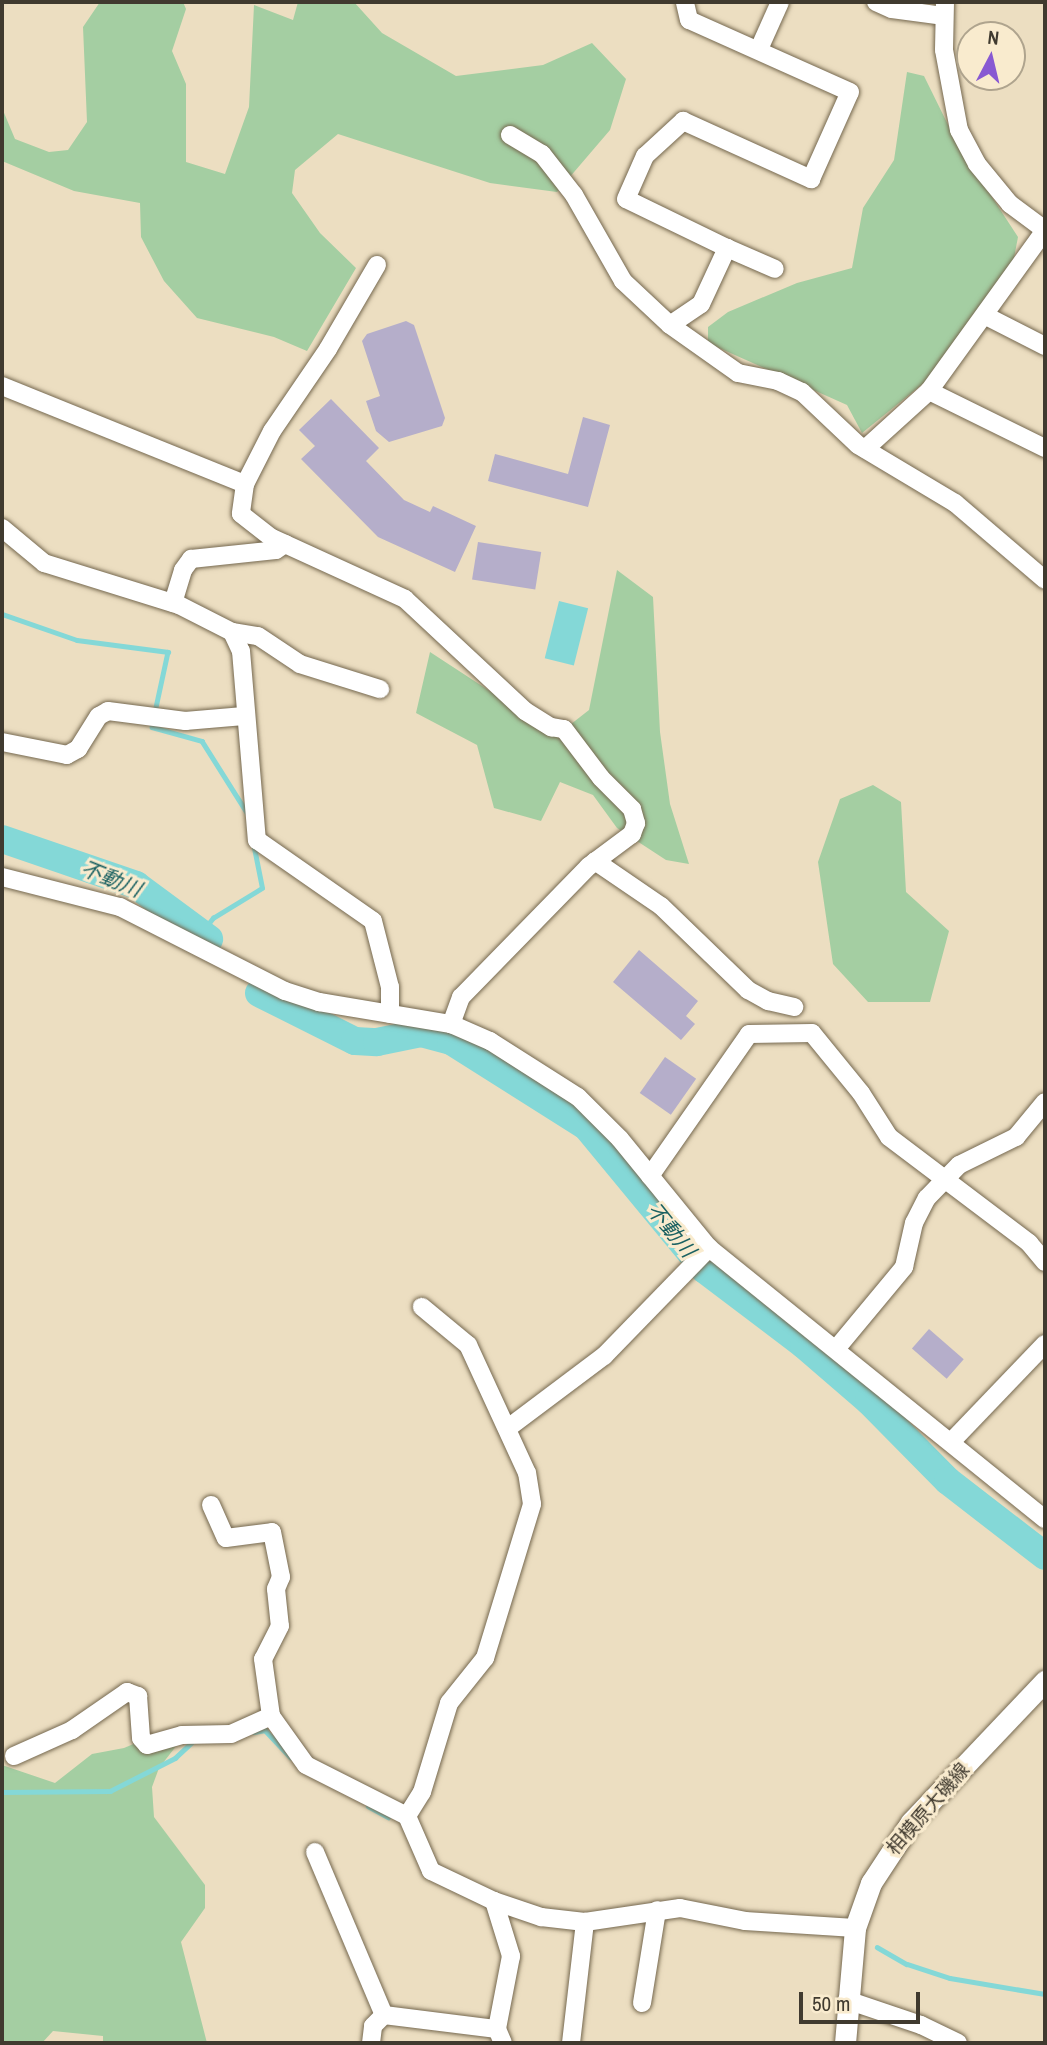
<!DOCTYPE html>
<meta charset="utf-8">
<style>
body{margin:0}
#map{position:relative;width:1047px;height:2045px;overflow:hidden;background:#ecdec1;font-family:"Archivo Narrow","Noto Sans JP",sans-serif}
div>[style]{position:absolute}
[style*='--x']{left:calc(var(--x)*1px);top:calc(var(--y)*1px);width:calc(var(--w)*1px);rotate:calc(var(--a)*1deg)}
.green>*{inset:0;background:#a4cea2}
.water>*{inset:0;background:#84d8d7;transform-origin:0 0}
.stream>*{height:4.5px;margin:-2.25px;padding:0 2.25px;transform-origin:2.25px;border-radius:2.25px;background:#84d8d7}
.river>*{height:28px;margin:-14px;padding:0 14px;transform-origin:14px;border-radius:14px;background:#84d8d7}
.building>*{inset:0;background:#b5aeca;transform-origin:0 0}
.roads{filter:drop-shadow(0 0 2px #75684f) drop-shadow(0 0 2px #75684f)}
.minor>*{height:18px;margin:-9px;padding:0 9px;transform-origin:9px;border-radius:9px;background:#fff}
.major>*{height:21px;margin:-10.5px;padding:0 10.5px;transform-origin:10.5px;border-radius:10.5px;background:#fff}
span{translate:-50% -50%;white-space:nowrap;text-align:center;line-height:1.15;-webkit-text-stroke:6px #f9ebce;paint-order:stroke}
.street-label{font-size:19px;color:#403a2f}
.water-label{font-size:21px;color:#1c6262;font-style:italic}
.frame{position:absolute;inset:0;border:4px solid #403a2f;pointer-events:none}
.north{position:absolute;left:956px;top:21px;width:70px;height:70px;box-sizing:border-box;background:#f9ebce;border:2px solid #afa48e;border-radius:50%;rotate:7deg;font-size:19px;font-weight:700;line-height:28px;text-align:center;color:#403a2f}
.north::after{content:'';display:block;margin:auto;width:24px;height:32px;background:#8859d2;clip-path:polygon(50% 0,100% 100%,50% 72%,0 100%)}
.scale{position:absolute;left:799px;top:1992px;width:121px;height:32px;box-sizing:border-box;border:4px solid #403a2f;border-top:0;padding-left:9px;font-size:21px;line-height:24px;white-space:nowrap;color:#403a2f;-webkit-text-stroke:5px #f9ebce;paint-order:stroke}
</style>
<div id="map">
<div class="green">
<div style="clip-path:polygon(100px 2px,183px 2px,186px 9px,172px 51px,186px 84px,186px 162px,225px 174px,249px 107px,254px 5px,293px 20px,298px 2px,354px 2px,382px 33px,456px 76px,543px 65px,592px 43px,626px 79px,610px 130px,557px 192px,490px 183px,338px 134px,295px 170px,292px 193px,320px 233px,356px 268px,307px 351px,274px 337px,197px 318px,164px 281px,141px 237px,140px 203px,74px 191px,2px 161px,2px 108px,15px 139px,49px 152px,68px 150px,87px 122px,83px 27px)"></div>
<div style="clip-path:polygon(907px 72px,924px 76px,958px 145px,1018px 237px,1013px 263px,925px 382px,862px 433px,847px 405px,708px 343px,708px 327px,728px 312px,797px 283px,852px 268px,863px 208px,894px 160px)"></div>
<div style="clip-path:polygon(617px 570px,653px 597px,660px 732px,670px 804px,689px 864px,666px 860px,617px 828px,593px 795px,560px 782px,541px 821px,494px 808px,477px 745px,416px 713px,430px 652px,557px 735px,589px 710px)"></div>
<div style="clip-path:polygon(873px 785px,901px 802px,906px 892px,949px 931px,930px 1002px,868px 1002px,833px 964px,818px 862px,840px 799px)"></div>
<div style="clip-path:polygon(162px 1732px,177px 1745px,159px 1768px,152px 1787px,154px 1817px,205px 1885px,205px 1908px,181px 1942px,207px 2043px,103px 2043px,103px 2036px,53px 2031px,42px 2043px,2px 2043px,2px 1765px,55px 1783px,92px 1754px,124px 1748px)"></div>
</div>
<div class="water">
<div style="left:559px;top:601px;width:30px;height:59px;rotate:14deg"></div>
</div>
<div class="stream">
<div style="--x:2;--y:614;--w:79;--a:19.1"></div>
<div style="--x:77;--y:640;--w:92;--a:7.5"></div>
<div style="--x:168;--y:652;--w:61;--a:102.2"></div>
<div style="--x:153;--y:721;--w:6;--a:99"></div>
<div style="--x:152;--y:727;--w:52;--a:15.6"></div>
<div style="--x:202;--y:741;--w:86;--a:57.8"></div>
<div style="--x:202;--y:932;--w:18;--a:-52"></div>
<div style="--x:213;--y:918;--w:57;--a:-31.5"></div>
<div style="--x:262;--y:888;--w:46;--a:-101.3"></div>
<div style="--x:254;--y:1732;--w:11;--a:-10"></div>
<div style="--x:265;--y:1730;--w:37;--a:47"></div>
<div style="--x:2;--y:1792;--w:108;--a:-0.5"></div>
<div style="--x:110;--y:1791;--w:73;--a:-26.9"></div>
<div style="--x:175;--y:1758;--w:23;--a:-43"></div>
<div style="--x:368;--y:1806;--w:23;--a:29"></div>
<div style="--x:877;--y:1947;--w:34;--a:30"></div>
<div style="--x:907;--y:1964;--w:45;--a:18"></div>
<div style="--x:950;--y:1978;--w:96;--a:9.6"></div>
</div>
<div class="river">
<div style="--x:2;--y:839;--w:142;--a:18.9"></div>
<div style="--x:136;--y:885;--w:91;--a:36.5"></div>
<div style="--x:259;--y:993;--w:107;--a:26.6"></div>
<div style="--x:355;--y:1041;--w:22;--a:3"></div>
<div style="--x:377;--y:1042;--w:45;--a:-11.6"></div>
<div style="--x:421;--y:1033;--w:31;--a:15"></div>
<div style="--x:451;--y:1041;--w:161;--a:32.3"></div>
<div style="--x:587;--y:1127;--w:184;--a:50.5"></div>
<div style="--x:704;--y:1269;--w:126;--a:37.2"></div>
<div style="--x:804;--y:1345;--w:86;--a:40.7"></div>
<div style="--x:869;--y:1401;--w:112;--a:45.4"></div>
<div style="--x:948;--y:1481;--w:123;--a:37.7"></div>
</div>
<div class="building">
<div style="clip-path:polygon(406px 321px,414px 325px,445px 418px,442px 426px,389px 442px,376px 431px,366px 401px,380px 396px,362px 341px,367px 334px)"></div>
<div style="clip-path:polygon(331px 399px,379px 448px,366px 461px,404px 500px,430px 512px,433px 506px,476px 526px,455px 572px,378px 537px,301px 459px,315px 446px,299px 430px)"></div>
<div style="clip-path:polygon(583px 417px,610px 425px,588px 507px,488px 481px,495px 454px,568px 474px)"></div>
<div style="left:478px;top:542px;width:64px;height:38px;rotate:9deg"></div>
<div style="clip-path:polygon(639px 950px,698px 1001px,686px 1016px,695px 1024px,681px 1040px,613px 982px)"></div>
<div style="left:665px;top:1057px;width:38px;height:44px;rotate:35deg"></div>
<div style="left:929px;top:1329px;width:46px;height:26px;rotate:41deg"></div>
</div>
<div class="roads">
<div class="minor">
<div style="--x:876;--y:2;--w:17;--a:24"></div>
<div style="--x:892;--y:9;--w:51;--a:7.8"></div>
<div style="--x:945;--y:2;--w:48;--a:91.2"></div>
<div style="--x:944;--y:50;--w:81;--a:79.4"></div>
<div style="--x:959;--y:130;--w:38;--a:62"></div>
<div style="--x:977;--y:164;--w:52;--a:50.5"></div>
<div style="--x:1010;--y:204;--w:44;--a:36.6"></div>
<div style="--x:759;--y:49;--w:51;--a:-65.9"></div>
<div style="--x:510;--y:135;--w:37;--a:31"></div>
<div style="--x:542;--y:154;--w:52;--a:52"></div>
<div style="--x:574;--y:195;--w:99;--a:60.3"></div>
<div style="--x:623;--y:281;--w:64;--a:43.1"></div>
<div style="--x:670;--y:325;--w:83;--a:35.2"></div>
<div style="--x:738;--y:373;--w:41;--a:11.3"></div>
<div style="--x:778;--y:381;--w:26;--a:25"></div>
<div style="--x:802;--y:392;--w:77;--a:43.4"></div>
<div style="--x:858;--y:445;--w:113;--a:30.9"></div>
<div style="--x:955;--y:503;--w:118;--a:40.5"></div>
<div style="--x:727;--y:248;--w:52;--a:23.6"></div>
<div style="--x:377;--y:265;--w:97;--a:120.3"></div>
<div style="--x:328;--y:349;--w:99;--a:124.3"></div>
<div style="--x:272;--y:431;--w:59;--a:117"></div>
<div style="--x:245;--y:484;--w:30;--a:98"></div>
<div style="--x:241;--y:514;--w:39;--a:38"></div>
<div style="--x:272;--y:538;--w:146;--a:24.6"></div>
<div style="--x:405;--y:599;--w:164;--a:43"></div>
<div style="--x:525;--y:711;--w:31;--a:32"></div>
<div style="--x:551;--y:727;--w:13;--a:9"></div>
<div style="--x:564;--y:729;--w:61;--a:52.9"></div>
<div style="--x:601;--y:778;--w:44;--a:45"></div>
<div style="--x:632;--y:809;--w:15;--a:74"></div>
<div style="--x:636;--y:823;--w:12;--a:110"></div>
<div style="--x:632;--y:834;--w:54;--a:143.3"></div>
<div style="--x:589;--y:866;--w:183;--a:134.3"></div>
<div style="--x:461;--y:997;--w:29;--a:110"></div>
<div style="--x:986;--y:316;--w:66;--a:27"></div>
<div style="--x:670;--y:325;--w:37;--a:-34"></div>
<div style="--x:701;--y:304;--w:62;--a:-65.1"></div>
<div style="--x:727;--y:248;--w:112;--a:-154.1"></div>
<div style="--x:626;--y:199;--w:47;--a:-66.2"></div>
<div style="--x:645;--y:156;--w:52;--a:-42.6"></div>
<div style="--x:683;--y:121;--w:141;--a:24.4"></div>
<div style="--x:811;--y:179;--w:95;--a:-65.9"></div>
<div style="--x:850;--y:92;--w:176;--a:-155.9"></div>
<div style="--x:689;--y:20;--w:18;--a:-103"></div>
<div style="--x:2;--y:386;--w:262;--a:22"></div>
<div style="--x:929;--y:391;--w:129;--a:26.2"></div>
<div style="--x:865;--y:449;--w:86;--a:-42.2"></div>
<div style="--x:929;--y:391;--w:198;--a:-54.2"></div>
<div style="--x:2;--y:528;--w:55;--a:39.8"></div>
<div style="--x:44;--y:563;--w:141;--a:17.3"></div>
<div style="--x:179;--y:605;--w:59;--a:27"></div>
<div style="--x:232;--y:632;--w:21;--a:65"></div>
<div style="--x:241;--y:651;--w:190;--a:85.2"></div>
<div style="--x:257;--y:840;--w:141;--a:34.9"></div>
<div style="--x:373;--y:921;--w:68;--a:75.6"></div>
<div style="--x:390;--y:987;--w:27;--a:90"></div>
<div style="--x:173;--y:603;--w:34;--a:-73"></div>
<div style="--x:183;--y:570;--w:14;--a:-54"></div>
<div style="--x:191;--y:559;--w:85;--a:-6"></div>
<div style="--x:276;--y:550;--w:11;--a:-34"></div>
<div style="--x:232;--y:632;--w:26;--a:9"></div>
<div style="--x:258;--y:636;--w:50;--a:33.7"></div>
<div style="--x:300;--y:664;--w:84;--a:17.4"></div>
<div style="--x:2;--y:742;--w:66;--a:11.3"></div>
<div style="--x:67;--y:755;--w:13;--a:-29"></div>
<div style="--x:78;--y:749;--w:39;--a:-58"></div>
<div style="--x:99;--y:716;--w:10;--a:-29"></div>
<div style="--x:108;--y:711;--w:78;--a:7.4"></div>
<div style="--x:185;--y:721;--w:59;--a:-4.8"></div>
<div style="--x:595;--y:861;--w:80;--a:34.3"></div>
<div style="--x:661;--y:906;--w:121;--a:44"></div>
<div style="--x:748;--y:990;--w:23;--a:29"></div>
<div style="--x:768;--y:1001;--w:27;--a:13"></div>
<div style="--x:2;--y:877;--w:122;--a:14.3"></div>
<div style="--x:120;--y:907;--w:185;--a:27"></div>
<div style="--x:285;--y:991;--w:36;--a:18"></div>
<div style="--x:319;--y:1002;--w:134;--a:9.5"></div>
<div style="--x:451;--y:1024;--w:43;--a:23.6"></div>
<div style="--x:490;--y:1041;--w:104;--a:32.5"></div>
<div style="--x:578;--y:1097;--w:59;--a:45"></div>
<div style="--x:620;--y:1139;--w:141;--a:50.8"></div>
<div style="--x:709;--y:1248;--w:432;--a:38.9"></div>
<div style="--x:650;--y:1176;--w:173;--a:-55.1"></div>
<div style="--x:749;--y:1034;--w:63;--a:-0.9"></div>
<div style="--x:812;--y:1033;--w:77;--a:50.8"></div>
<div style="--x:861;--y:1093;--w:52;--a:57.5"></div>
<div style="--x:889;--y:1137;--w:176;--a:37.1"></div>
<div style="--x:1029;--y:1243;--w:25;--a:50"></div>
<div style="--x:836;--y:1349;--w:107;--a:-50.3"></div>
<div style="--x:904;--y:1267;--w:45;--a:-77.2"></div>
<div style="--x:914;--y:1223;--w:28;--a:-63"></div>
<div style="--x:927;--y:1198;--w:46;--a:-45.9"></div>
<div style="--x:959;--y:1165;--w:64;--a:-26.2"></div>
<div style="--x:1016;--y:1137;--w:45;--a:-50.4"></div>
<div style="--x:508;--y:1428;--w:120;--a:-36.9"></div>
<div style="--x:604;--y:1356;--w:151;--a:-45.8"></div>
<div style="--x:951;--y:1442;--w:136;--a:-46.2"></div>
<div style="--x:211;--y:1505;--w:36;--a:66"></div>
<div style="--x:226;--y:1538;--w:46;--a:-7.4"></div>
<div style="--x:272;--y:1532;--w:46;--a:78.7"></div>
<div style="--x:281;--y:1577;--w:13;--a:113"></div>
<div style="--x:276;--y:1589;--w:37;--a:84"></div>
<div style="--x:280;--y:1626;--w:37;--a:117"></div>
<div style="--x:263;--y:1659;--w:58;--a:82"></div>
<div style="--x:271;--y:1716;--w:60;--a:54.5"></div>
<div style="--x:306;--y:1765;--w:113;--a:26.8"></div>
<div style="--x:407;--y:1816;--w:60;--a:66.4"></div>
<div style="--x:431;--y:1871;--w:70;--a:25.5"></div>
<div style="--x:494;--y:1901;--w:50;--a:18.8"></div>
<div style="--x:541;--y:1917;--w:44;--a:6.5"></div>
<div style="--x:585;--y:1922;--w:96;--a:-8.4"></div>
<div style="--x:680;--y:1908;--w:66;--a:11.3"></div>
<div style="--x:745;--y:1921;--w:110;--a:3.6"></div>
<div style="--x:14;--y:1756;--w:64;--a:-24.1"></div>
<div style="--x:72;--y:1730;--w:67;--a:-34.6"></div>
<div style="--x:127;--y:1692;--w:12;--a:20"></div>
<div style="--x:138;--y:1696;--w:42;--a:85.9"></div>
<div style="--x:141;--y:1738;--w:9;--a:49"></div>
<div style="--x:147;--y:1745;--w:36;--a:-16"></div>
<div style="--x:182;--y:1735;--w:49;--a:-1.2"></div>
<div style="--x:231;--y:1734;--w:44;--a:-24.2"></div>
<div style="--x:407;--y:1816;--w:28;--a:-58"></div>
<div style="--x:422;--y:1792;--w:93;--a:-73.1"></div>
<div style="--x:449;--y:1703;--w:58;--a:-51.3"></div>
<div style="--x:485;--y:1658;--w:161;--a:-73"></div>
<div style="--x:532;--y:1504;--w:31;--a:-99"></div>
<div style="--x:527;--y:1473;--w:141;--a:-114.7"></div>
<div style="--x:468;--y:1345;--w:60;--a:-140.4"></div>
<div style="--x:315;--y:1852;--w:177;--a:67.1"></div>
<div style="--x:494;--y:1901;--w:58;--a:72.8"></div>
<div style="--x:511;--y:1956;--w:74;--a:100.9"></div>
<div style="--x:497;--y:2029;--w:15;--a:67"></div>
<div style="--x:847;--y:2000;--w:78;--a:18.7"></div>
<div style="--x:921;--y:2025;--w:41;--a:25.9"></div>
<div style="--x:642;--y:2003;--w:94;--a:-80.8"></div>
<div style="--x:384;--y:2015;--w:114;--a:7.1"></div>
<div style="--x:371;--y:2043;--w:17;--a:-83"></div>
<div style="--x:373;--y:2026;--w:16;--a:-45"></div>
<div style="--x:571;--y:2043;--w:122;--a:-83.4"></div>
</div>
<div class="major">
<div style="--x:845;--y:2043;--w:115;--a:-85"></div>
<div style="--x:855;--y:1928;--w:48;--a:-70.4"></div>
<div style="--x:871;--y:1883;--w:73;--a:-56.7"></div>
<div style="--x:911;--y:1822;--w:195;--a:-46.5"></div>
</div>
</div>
<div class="street-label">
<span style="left:928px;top:1809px;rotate:-49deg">相模原大磯線</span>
</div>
<div class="water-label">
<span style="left:111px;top:879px;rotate:22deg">不動川</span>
<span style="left:671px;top:1230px;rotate:51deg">不動川</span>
</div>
<div class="frame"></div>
<div class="north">N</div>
<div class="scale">50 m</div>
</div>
